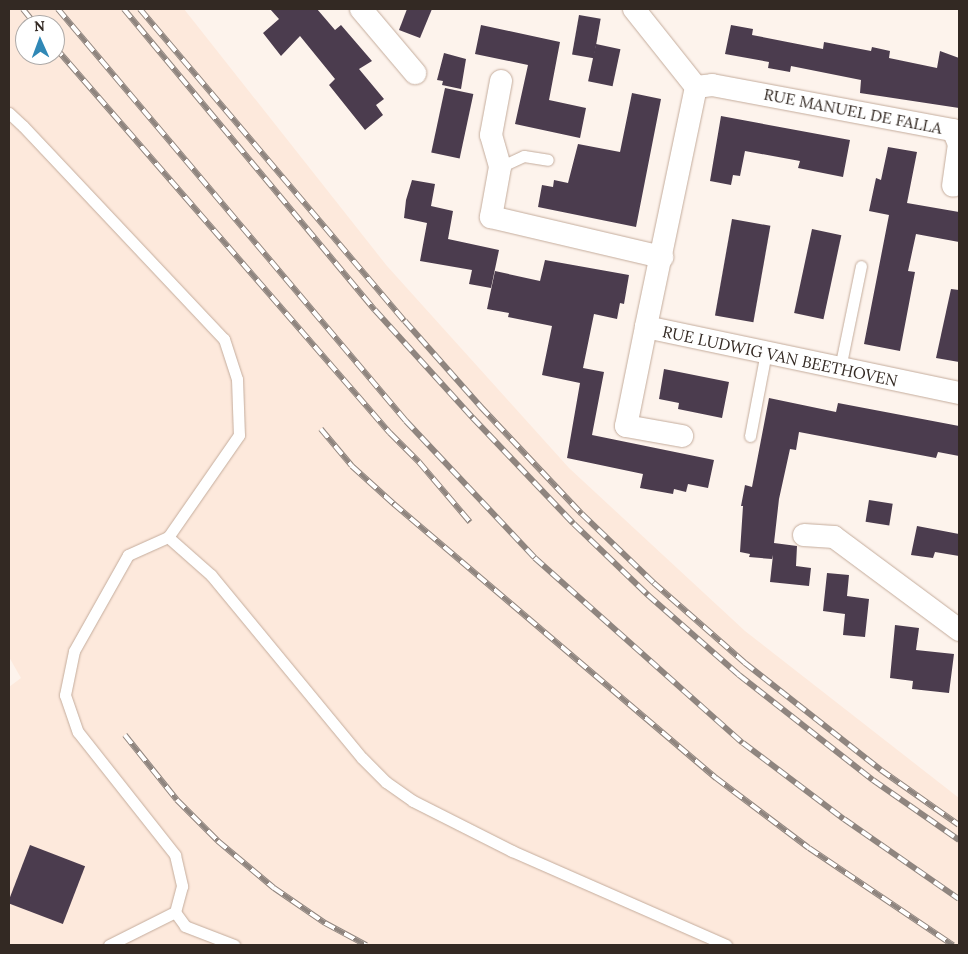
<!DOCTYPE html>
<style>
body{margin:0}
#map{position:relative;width:968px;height:954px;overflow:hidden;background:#fdf3ec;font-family:Lora,serif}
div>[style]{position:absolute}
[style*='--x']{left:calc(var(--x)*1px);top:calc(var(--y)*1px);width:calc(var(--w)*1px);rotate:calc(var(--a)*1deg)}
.built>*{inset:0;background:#fde9dc}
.building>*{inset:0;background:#4b3c4e;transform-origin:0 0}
.roads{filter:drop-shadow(0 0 1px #c4ac9c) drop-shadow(0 0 1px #c4ac9c)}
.service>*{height:11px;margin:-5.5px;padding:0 5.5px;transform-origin:5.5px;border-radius:5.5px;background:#fff}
.minor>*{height:22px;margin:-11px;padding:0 11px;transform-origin:11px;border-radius:11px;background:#fff}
.rail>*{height:5.5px;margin-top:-2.75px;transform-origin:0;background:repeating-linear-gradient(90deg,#fff 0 11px,#8f857f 0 22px);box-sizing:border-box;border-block:1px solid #8f857f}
span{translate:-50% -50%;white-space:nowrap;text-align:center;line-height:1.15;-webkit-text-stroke:5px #fff;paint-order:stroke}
.street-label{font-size:16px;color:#332923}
.frame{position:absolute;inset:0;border:10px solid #332923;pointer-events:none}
.north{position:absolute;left:15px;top:15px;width:50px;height:50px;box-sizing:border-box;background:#fff;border:1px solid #ada9a7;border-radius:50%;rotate:358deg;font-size:14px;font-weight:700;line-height:20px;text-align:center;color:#332923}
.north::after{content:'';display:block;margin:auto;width:18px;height:22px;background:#3088b6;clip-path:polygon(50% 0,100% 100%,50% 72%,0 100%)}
</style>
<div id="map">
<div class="built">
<div style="clip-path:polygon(evenodd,9px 9px,184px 9px,387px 266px,569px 468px,745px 631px,959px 798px,959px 945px,9px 945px,9px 687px,21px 678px,9px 657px,9px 9px,25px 25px,55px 25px,55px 55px,25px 55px,25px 25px)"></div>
</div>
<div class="building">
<div style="clip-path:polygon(270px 9px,317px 9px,335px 30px,341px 25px,372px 61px,359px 69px,384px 99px,376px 105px,383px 115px,365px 130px,329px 85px,335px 79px,300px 36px,281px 56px,263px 33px,279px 19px)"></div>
<div style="clip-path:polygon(407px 9px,432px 9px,420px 38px,399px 30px)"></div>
<div style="left:579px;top:15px;width:22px;height:40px;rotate:10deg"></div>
<div style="clip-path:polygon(481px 25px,560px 42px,549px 100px,586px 108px,580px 138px,515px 124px,528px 65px,475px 54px)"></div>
<div style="clip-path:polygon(731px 25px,753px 29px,752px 35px,823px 49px,824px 42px,871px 51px,872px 47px,890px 51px,889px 58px,937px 68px,940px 51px,959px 58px,959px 108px,860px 93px,861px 80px,791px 66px,790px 72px,768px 68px,769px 62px,725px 54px)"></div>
<div style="left:596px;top:44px;width:25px;height:38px;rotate:12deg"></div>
<div style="clip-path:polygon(444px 53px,466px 59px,461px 89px,442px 85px,443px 81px,437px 80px)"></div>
<div style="left:445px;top:88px;width:29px;height:66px;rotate:12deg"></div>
<div style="clip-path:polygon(632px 93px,661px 99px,636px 227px,538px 207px,542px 185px,553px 187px,554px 180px,568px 183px,578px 144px,620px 152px)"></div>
<div style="clip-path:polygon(721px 116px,850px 140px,843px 177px,798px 168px,800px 161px,745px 151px,740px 176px,733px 175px,731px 185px,710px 181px)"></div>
<div style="clip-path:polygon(888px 147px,917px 152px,907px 203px,959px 212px,959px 242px,916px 234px,908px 271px,915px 272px,900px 351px,864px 344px,889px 215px,869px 211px,876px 178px,881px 180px)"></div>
<div style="clip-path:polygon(412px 180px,435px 184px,431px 206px,453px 211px,448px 239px,499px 250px,491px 288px,469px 284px,472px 270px,420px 261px,427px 223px,404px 218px,406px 200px)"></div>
<div style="left:732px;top:219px;width:39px;height:98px;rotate:10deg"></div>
<div style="left:812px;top:229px;width:30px;height:86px;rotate:12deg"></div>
<div style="clip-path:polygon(545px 260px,629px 275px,624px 304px,620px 303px,617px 319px,594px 314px,583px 368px,604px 372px,592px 435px,714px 460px,708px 488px,688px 484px,686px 492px,674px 489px,673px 494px,640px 488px,643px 474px,567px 458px,580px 383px,542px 375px,552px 326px,508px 317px,509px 313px,487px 309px,495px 271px,540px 281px)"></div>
<div style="clip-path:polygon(951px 289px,959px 290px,959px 362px,936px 358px)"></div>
<div style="clip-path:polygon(664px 369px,729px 382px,722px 418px,678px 409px,679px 403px,659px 399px)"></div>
<div style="clip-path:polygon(769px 398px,836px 412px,838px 403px,959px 426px,959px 456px,938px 452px,936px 458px,799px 432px,796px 450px,790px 449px,779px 499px,774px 543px,797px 546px,796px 566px,811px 568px,809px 586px,770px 582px,773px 555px,772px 559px,749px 557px,750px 554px,740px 552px,743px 506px,741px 506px,745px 485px,752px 487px)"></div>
<div style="left:869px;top:500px;width:24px;height:22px;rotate:9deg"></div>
<div style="clip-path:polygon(917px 526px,959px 534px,959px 556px,935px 552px,933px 558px,911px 555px)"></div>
<div style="clip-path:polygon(827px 573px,849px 575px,847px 596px,869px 599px,865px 637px,843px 635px,845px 614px,823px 611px)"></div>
<div style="clip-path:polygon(895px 625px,919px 628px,916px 650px,954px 654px,949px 693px,912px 689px,913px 681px,890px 678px)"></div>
<div style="left:30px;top:845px;width:59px;height:62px;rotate:21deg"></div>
</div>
<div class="roads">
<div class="service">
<div style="--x:9;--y:113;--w:19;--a:43"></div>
<div style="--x:23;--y:126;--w:293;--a:46.7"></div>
<div style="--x:224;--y:339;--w:42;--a:72"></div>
<div style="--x:237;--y:379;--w:56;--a:88"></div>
<div style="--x:239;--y:435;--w:124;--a:124.8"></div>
<div style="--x:168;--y:537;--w:44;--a:155.8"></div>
<div style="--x:128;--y:555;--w:110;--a:119.4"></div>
<div style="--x:74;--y:651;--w:45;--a:101.6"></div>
<div style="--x:65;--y:695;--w:39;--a:71"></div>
<div style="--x:78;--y:732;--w:157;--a:51.7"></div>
<div style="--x:175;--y:855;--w:32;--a:77"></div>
<div style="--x:182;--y:886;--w:27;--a:105"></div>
<div style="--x:175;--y:912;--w:74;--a:153.4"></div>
<div style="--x:500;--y:167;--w:26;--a:-25"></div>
<div style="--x:524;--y:156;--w:24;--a:9"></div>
<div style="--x:840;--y:368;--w:104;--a:-78.4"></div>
<div style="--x:750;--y:436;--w:86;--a:-79.2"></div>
<div style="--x:168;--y:537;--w:57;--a:41.5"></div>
<div style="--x:211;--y:575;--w:237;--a:50.5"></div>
<div style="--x:362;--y:758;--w:34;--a:45"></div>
<div style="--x:386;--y:782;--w:33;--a:35"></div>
<div style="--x:413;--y:801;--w:111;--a:26.8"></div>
<div style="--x:512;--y:851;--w:234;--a:23.7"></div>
<div style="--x:175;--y:912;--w:17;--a:54"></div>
<div style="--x:185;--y:926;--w:53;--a:21.2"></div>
</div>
<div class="minor">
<div style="--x:361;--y:9;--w:84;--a:49.8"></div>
<div style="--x:634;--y:9;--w:100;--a:51.5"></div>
<div style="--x:696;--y:87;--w:245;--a:101.8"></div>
<div style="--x:646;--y:327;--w:320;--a:11.9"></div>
<div style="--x:501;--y:81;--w:55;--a:100.5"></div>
<div style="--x:491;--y:135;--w:33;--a:74"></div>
<div style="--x:500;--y:167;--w:51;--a:100.2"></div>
<div style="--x:491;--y:217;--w:176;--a:13.2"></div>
<div style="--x:696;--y:87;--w:16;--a:-7"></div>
<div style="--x:712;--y:85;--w:245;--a:10.6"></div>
<div style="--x:953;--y:130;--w:15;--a:67"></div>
<div style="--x:959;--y:144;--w:42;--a:98.1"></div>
<div style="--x:646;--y:327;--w:101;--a:101.4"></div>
<div style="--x:626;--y:426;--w:57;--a:10.1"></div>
<div style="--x:804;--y:535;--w:30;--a:4"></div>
<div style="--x:834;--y:537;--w:156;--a:36.6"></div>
</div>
</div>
<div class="rail">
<div style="--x:23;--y:9;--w:21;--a:51"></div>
<div style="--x:58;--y:9;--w:539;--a:49.81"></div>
<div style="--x:406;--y:421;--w:188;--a:46.7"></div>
<div style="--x:535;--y:558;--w:278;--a:41.7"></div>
<div style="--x:743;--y:743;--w:126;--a:37"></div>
<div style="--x:844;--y:819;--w:140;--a:34.8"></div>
<div style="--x:124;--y:9;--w:392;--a:50.2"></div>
<div style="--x:375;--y:310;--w:146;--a:47.8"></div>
<div style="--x:473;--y:418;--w:146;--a:46.4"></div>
<div style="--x:574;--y:524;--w:103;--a:43.8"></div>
<div style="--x:648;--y:595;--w:121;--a:41.3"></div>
<div style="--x:739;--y:675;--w:170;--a:38.1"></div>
<div style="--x:873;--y:780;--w:105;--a:34.9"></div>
<div style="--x:140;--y:9;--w:409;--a:49.7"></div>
<div style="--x:405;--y:321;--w:115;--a:48.5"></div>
<div style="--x:481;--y:407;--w:147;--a:46.7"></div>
<div style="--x:582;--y:514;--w:100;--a:43.8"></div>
<div style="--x:654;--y:583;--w:121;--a:41.3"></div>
<div style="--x:745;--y:663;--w:173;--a:38.2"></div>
<div style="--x:881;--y:770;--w:95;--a:35.2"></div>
<div style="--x:55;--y:47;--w:511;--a:49.05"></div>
<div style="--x:390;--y:433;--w:41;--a:45"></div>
<div style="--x:419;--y:462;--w:79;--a:49.6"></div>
<div style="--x:321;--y:429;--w:48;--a:50"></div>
<div style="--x:352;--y:466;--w:57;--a:42.1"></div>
<div style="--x:394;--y:504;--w:423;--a:40.4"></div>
<div style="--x:716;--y:778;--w:116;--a:37"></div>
<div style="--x:809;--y:848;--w:174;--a:34"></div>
<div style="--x:125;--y:735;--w:83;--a:51.3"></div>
<div style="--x:177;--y:800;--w:58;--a:45"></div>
<div style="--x:218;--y:841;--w:73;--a:40"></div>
<div style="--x:274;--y:888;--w:62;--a:34.5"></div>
<div style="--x:325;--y:923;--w:47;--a:28.2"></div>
</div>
<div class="street-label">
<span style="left:853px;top:111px;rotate:11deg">RUE MANUEL DE FALLA</span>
<span style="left:780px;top:356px;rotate:12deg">RUE LUDWIG VAN BEETHOVEN</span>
</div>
<div class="frame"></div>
<div class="north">N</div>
</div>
